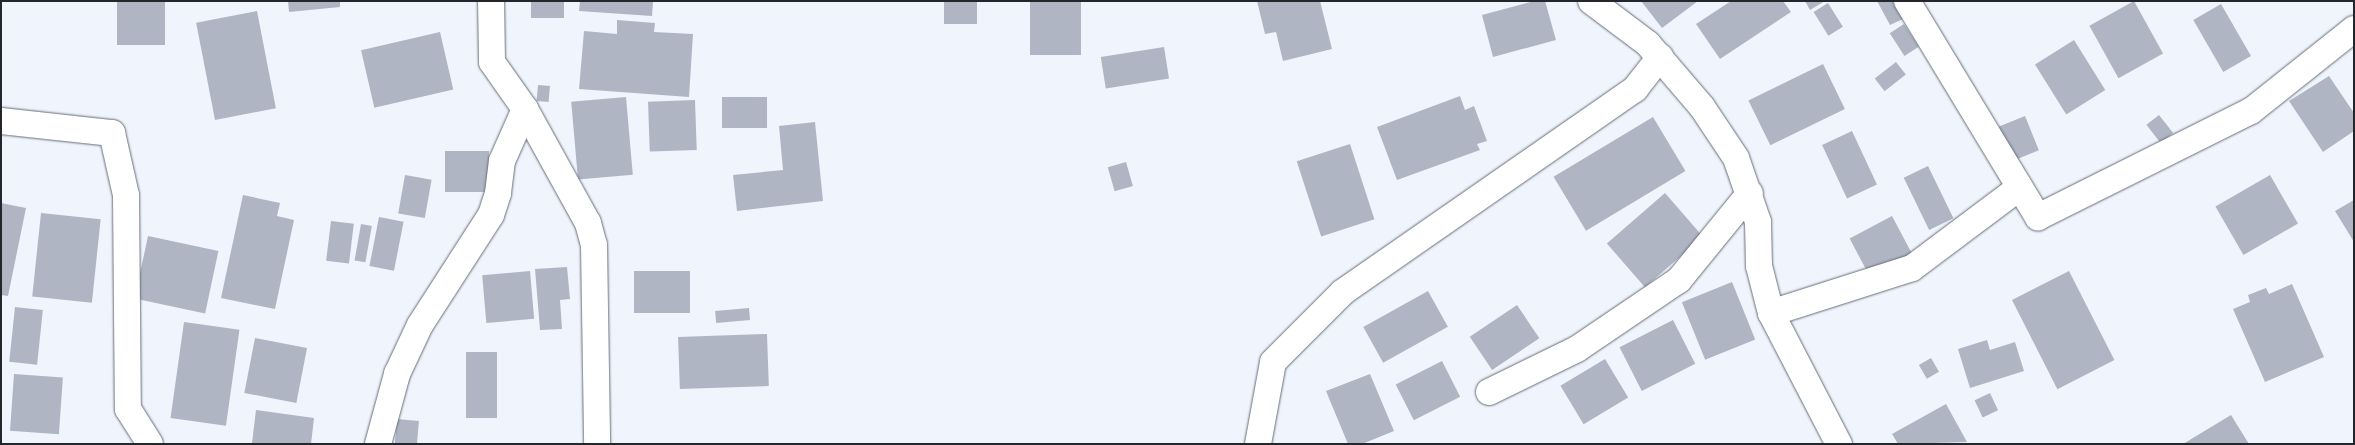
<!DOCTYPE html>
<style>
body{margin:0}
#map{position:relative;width:2355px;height:445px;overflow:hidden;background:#f0f4fc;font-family:Bitter,serif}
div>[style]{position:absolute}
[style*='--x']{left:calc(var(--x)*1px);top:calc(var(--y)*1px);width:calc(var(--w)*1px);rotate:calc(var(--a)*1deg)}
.building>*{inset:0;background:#afb5c3;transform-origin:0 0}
.roads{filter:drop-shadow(0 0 1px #666c79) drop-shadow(0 0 1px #666c79)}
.minor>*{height:26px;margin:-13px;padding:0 13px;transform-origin:13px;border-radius:13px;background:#fff}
span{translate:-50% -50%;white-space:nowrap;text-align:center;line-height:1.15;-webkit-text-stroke:5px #fff;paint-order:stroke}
.frame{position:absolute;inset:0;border:2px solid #23262b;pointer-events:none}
</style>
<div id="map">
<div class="building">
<div style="left:117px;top:1px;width:48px;height:44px"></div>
<div style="clip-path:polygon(288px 1px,340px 1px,340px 7px,289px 12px)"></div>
<div style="left:531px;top:1px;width:33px;height:17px"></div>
<div style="clip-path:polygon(580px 1px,653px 1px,652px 16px,579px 11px)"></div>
<div style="left:944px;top:1px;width:33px;height:23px"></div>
<div style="left:1030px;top:1px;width:51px;height:54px"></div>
<div style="clip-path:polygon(1257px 1px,1320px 1px,1332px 49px,1283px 61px,1276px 32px,1265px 34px)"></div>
<div style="clip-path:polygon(1534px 1px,1545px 1px,1556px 40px,1493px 57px,1482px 15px)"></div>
<div style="clip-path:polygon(1641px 1px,1698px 1px,1662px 28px)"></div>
<div style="clip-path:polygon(1731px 1px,1783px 1px,1791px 12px,1720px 59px,1696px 24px)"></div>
<div style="clip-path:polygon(1805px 1px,1825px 1px,1810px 10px)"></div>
<div style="clip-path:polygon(1877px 1px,1893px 1px,1903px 19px,1890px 25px)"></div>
<div style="left:2134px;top:1px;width:60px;height:51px;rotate:61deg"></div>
<div style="left:1828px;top:3px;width:28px;height:17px;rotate:58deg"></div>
<div style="left:2221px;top:4px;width:60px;height:32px;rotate:60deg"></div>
<div style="left:257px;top:11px;width:99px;height:62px;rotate:79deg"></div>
<div style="clip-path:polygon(617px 20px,655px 23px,654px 32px,693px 34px,689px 97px,579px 89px,584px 31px,617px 34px)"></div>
<div style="left:1904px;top:24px;width:27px;height:17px;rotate:57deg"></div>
<div style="left:440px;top:32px;width:59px;height:81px;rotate:77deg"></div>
<div style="left:2074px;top:40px;width:59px;height:46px;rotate:58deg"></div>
<div style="left:1164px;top:47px;width:32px;height:64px;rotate:81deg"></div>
<div style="left:1896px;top:62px;width:16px;height:27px;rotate:52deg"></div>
<div style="left:1823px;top:64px;width:50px;height:83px;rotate:64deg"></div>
<div style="clip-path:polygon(2329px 76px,2354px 113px,2354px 131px,2323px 152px,2289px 101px)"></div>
<div style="left:538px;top:85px;width:12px;height:16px;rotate:5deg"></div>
<div style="clip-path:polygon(1460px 96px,1465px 110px,1474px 106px,1487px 141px,1477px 144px,1480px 150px,1397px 180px,1377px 127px)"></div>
<div style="left:626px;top:97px;width:78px;height:55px;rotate:85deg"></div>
<div style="left:722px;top:97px;width:45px;height:31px"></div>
<div style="left:695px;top:100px;width:50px;height:47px;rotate:88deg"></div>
<div style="left:2159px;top:115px;width:23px;height:16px;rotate:52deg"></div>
<div style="left:2025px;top:116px;width:37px;height:28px;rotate:68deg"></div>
<div style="left:1653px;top:117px;width:63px;height:116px;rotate:59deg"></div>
<div style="clip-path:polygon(815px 122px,823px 201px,737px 211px,733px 175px,783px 170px,779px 126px)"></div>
<div style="left:1852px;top:131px;width:59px;height:33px;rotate:65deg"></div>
<div style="left:1350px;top:144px;width:79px;height:56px;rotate:72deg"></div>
<div style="left:445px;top:151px;width:44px;height:41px"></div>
<div style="left:1126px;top:162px;width:25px;height:19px;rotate:74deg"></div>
<div style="left:1928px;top:166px;width:58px;height:27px;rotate:64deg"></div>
<div style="left:405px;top:175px;width:27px;height:39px;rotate:10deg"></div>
<div style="left:2270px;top:175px;width:56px;height:63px;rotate:60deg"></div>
<div style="left:1665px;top:193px;width:58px;height:77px;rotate:49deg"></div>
<div style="clip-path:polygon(243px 195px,280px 203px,277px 216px,294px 220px,275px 309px,221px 298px)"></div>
<div style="clip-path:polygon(2354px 200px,2354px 242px,2335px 211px)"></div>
<div style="clip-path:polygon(1px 203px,26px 208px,8px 296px,1px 295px)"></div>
<div style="left:41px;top:213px;width:60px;height:84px;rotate:6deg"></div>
<div style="left:1892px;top:216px;width:43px;height:48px;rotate:62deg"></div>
<div style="left:379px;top:217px;width:25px;height:50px;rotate:11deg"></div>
<div style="left:331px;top:221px;width:23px;height:40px;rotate:7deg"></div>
<div style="left:361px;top:224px;width:11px;height:37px;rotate:10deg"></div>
<div style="left:148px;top:236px;width:72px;height:64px;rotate:12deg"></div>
<div style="clip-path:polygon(567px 267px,570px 299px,560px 300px,562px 329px,540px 330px,535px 269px)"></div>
<div style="left:530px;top:271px;width:48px;height:48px;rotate:85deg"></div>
<div style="left:690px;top:271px;width:42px;height:56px;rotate:90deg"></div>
<div style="left:2069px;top:271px;width:100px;height:64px;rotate:63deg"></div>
<div style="left:1732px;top:282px;width:62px;height:54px;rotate:68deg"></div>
<div style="clip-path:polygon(2292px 284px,2324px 357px,2265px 382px,2233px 309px,2250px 302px,2248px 295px,2266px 288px,2269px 294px)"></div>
<div style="left:1428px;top:291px;width:41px;height:74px;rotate:61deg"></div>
<div style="left:1517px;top:305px;width:40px;height:57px;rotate:56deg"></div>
<div style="left:15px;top:307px;width:28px;height:55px;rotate:6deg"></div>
<div style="left:749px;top:308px;width:12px;height:34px;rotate:85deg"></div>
<div style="left:1673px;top:320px;width:49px;height:60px;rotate:63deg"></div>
<div style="left:184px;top:322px;width:56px;height:97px;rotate:8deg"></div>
<div style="left:767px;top:334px;width:52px;height:89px;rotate:88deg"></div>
<div style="left:255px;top:338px;width:53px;height:56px;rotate:11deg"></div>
<div style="clip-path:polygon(1987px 340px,1990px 350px,2015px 342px,2024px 371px,1970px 388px,1958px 349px)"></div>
<div style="left:466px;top:352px;width:31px;height:66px"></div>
<div style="left:1931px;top:358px;width:16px;height:14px;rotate:60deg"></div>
<div style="left:1605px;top:359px;width:45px;height:52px;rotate:59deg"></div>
<div style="left:1442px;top:361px;width:40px;height:52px;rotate:63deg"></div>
<div style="left:14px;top:374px;width:49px;height:57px;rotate:4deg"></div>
<div style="clip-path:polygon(1370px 374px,1394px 431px,1362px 444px,1348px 444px,1326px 391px)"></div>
<div style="left:1990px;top:393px;width:19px;height:17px;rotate:65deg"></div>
<div style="clip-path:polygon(1946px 404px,1967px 442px,1898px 444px,1892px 434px)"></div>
<div style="clip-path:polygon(256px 410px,314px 418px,311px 444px,252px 443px)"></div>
<div style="clip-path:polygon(2231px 415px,2249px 444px,2183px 444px)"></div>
<div style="left:397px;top:419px;width:22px;height:25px;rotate:5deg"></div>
</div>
<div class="roads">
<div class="minor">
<div style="--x:1591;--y:1;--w:71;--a:37"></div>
<div style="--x:1648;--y:44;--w:83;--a:49.4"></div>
<div style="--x:1702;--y:107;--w:61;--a:56.3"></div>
<div style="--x:1736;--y:158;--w:68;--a:71"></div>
<div style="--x:1758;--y:222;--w:44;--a:88.7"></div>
<div style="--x:1759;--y:266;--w:49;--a:75.7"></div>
<div style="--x:1771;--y:313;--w:148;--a:62.6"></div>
<div style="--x:1907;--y:1;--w:253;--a:58.8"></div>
<div style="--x:2038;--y:217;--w:238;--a:-26.5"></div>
<div style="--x:2251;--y:111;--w:132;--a:-38.5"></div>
<div style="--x:525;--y:109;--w:130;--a:61.1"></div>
<div style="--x:588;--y:223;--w:23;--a:75"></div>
<div style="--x:594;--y:245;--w:199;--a:89.1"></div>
<div style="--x:1;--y:121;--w:112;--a:6.2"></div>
<div style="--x:112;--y:133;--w:64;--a:77.3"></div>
<div style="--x:126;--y:195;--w:214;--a:89.5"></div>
<div style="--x:128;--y:409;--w:41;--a:57.8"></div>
<div style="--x:1771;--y:313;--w:148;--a:-17.7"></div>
<div style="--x:1912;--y:268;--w:134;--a:-36.8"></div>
<div style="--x:1489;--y:392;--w:98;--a:-26"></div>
<div style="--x:1577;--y:349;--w:123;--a:-34.1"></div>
<div style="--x:1679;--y:280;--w:112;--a:-50.8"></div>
<div style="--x:378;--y:444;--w:73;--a:-74.8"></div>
<div style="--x:397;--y:374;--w:54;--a:-64.9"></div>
<div style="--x:420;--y:325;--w:131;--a:-57.2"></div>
<div style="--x:491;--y:215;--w:23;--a:-72"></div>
<div style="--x:498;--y:193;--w:32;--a:-83"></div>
<div style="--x:502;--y:161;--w:57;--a:-66.1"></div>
<div style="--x:525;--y:109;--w:57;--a:-125.1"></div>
<div style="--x:492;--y:62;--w:61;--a:-90.9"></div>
<div style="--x:1258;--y:444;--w:83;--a:-79.6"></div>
<div style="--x:1273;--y:362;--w:99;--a:-45"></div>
<div style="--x:1343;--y:292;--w:356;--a:-34.8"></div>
<div style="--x:1635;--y:89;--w:41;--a:-52"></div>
</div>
</div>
<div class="frame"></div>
</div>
